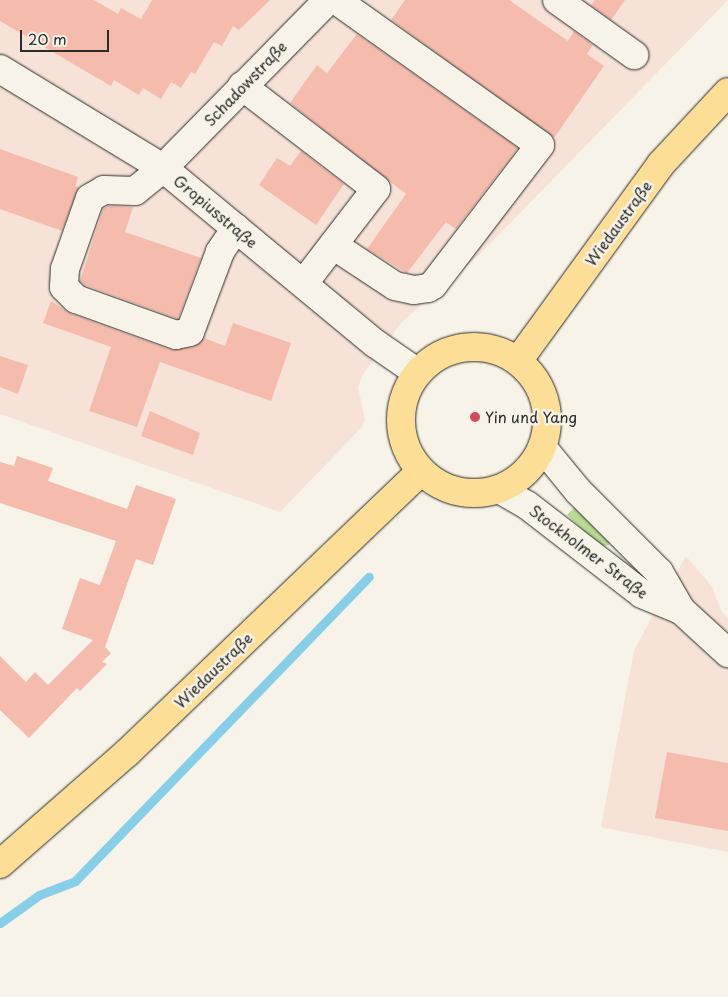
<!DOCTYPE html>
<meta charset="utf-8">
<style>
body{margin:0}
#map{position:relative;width:728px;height:997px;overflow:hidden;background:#f7f3e8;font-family:"Playpen Sans",sans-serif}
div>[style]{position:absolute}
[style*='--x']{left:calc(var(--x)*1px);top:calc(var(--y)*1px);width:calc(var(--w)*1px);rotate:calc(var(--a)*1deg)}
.built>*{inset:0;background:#f6e2d6}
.green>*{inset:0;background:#bbdb94}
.stream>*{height:9px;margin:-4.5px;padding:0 4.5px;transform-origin:4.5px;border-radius:4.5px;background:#87cfe8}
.building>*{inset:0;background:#f5bbac}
.roads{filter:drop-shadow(0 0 1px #2b2b2b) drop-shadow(0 0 1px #2b2b2b)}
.minor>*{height:28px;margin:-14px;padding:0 14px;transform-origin:14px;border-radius:14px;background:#f7f3e8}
.major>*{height:28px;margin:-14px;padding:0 14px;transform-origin:14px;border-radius:14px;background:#fdde96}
.major>.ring{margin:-14px;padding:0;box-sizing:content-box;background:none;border:28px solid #fdde96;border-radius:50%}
.dots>*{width:14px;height:14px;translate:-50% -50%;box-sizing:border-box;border:2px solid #f7f3e8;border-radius:50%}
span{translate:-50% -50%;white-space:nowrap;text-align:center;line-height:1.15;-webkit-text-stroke:5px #f7f3e8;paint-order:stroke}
.street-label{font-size:15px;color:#2b2b2b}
.poi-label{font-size:15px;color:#2b2b2b}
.left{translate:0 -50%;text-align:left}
.scale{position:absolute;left:20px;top:30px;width:89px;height:22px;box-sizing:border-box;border:2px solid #2b2b2b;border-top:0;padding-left:6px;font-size:15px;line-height:18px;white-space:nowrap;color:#2b2b2b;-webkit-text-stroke:4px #f7f3e8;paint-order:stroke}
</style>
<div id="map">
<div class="built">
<div style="clip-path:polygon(0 0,728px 0,475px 259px,403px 321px,363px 374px,358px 387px,365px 420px,362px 427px,280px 512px,0 414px)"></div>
<div style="clip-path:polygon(686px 556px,712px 587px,722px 612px,728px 618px,728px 852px,601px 827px,634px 650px)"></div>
</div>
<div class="green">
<div style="clip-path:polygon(577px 505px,610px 542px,609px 545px,600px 546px,567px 515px)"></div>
</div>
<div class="stream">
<div style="--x:0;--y:923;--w:48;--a:-35.7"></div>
<div style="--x:39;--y:895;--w:39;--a:-21"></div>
<div style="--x:75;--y:881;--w:423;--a:-46"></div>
</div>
<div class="building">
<div style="clip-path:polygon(0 0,94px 0,118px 14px,121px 8px,141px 19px,152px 0,270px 0,239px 30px,233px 26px,222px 46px,214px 42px,195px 74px,191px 72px,181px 88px,171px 82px,161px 99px,143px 88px,139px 95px,114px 80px,111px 86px,0 21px)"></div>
<div style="clip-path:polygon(405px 0,509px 0,568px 41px,574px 31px,593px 45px,587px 54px,604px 66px,554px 138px,391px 20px)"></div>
<div style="clip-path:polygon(595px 0,625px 0,611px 20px,591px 5px)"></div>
<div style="clip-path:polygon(357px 34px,518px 148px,456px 229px,446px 222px,407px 273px,367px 249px,406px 194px,290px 103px,317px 65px,327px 73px)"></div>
<div style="clip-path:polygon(0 149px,78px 177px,75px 186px,79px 188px,62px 231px,0 209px)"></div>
<div style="clip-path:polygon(301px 151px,344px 184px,316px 225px,259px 185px,277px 158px,290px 166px)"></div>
<div style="clip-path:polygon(108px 206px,133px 207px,125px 232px,201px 258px,178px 319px,85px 285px,80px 281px,103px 209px)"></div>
<div style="clip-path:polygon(51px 301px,71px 314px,171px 350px,194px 347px,204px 338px,225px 346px,233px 323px,291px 343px,271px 401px,160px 362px,137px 427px,89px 411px,111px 347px,43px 323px)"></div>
<div style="clip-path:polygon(0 356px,28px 365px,18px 394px,0 387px)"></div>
<div style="clip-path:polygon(150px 411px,200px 433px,193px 455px,141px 436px)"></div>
<div style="clip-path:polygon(17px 456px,53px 468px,48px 481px,127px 509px,136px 485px,176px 499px,153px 565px,136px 559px,105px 647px,111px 653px,102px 662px,107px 664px,80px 691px,77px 688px,29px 738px,0 710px,0 656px,26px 682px,35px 672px,48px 685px,93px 640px,62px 629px,80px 578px,100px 585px,116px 541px,0 503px,0 462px,14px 466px)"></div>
<div style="clip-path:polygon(667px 752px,728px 763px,728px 831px,655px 818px)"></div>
</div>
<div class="roads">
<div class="minor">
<div style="--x:557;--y:0;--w:95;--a:35.5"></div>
<div style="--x:0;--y:69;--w:191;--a:31.3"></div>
<div style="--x:163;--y:168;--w:276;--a:39.6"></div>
<div style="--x:376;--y:344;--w:51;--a:34.6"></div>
<div style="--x:242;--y:86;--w:169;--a:37.5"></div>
<div style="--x:376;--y:189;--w:118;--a:127.5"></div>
<div style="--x:236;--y:228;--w:29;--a:124"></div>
<div style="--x:220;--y:252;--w:85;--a:110.6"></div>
<div style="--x:190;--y:332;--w:14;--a:168"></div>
<div style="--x:176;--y:335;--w:106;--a:-160.2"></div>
<div style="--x:76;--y:299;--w:17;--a:-135"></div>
<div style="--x:64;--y:287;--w:18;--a:-87"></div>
<div style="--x:65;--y:269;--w:75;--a:-70.6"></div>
<div style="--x:90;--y:198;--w:16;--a:-30"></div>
<div style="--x:104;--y:190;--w:31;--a:2"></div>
<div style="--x:135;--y:191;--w:36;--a:-39"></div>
<div style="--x:163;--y:168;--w:235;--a:-45.5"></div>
<div style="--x:333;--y:245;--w:74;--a:33.5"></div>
<div style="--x:395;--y:286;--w:19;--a:12"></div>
<div style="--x:414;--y:290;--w:14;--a:-8"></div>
<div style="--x:428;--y:288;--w:6;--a:-31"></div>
<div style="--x:433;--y:285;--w:176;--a:-52.6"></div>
<div style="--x:540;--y:145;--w:250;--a:-144.6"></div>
<div style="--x:542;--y:447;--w:57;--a:50.7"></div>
<div style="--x:578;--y:491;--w:115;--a:45"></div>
<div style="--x:659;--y:572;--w:44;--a:59.9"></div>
<div style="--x:681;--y:610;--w:64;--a:42.5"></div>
<div style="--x:499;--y:489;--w:32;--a:30"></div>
<div style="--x:527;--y:505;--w:145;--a:37.7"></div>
<div style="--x:642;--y:594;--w:42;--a:22.3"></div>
</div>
<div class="major">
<div class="ring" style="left:401px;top:347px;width:118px;height:118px"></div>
<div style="--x:518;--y:361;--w:243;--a:-54"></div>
<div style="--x:661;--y:164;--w:98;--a:-47.1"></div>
<div style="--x:0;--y:864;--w:169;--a:-41.2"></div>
<div style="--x:127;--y:753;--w:407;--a:-43.8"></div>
</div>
</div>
<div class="dots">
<div style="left:475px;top:417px;background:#d1495b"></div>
</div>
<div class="street-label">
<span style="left:245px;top:83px;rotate:-46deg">Schadowstraße</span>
<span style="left:216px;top:211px;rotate:40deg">Gropiusstraße</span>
<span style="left:618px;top:223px;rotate:-54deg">Wiedaustraße</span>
<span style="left:589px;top:551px;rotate:37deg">Stockholmer Straße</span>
<span style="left:213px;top:670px;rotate:-44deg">Wiedaustraße</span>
</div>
<div class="poi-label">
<span class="left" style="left:485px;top:417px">Yin und Yang</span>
</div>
<div class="scale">20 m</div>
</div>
